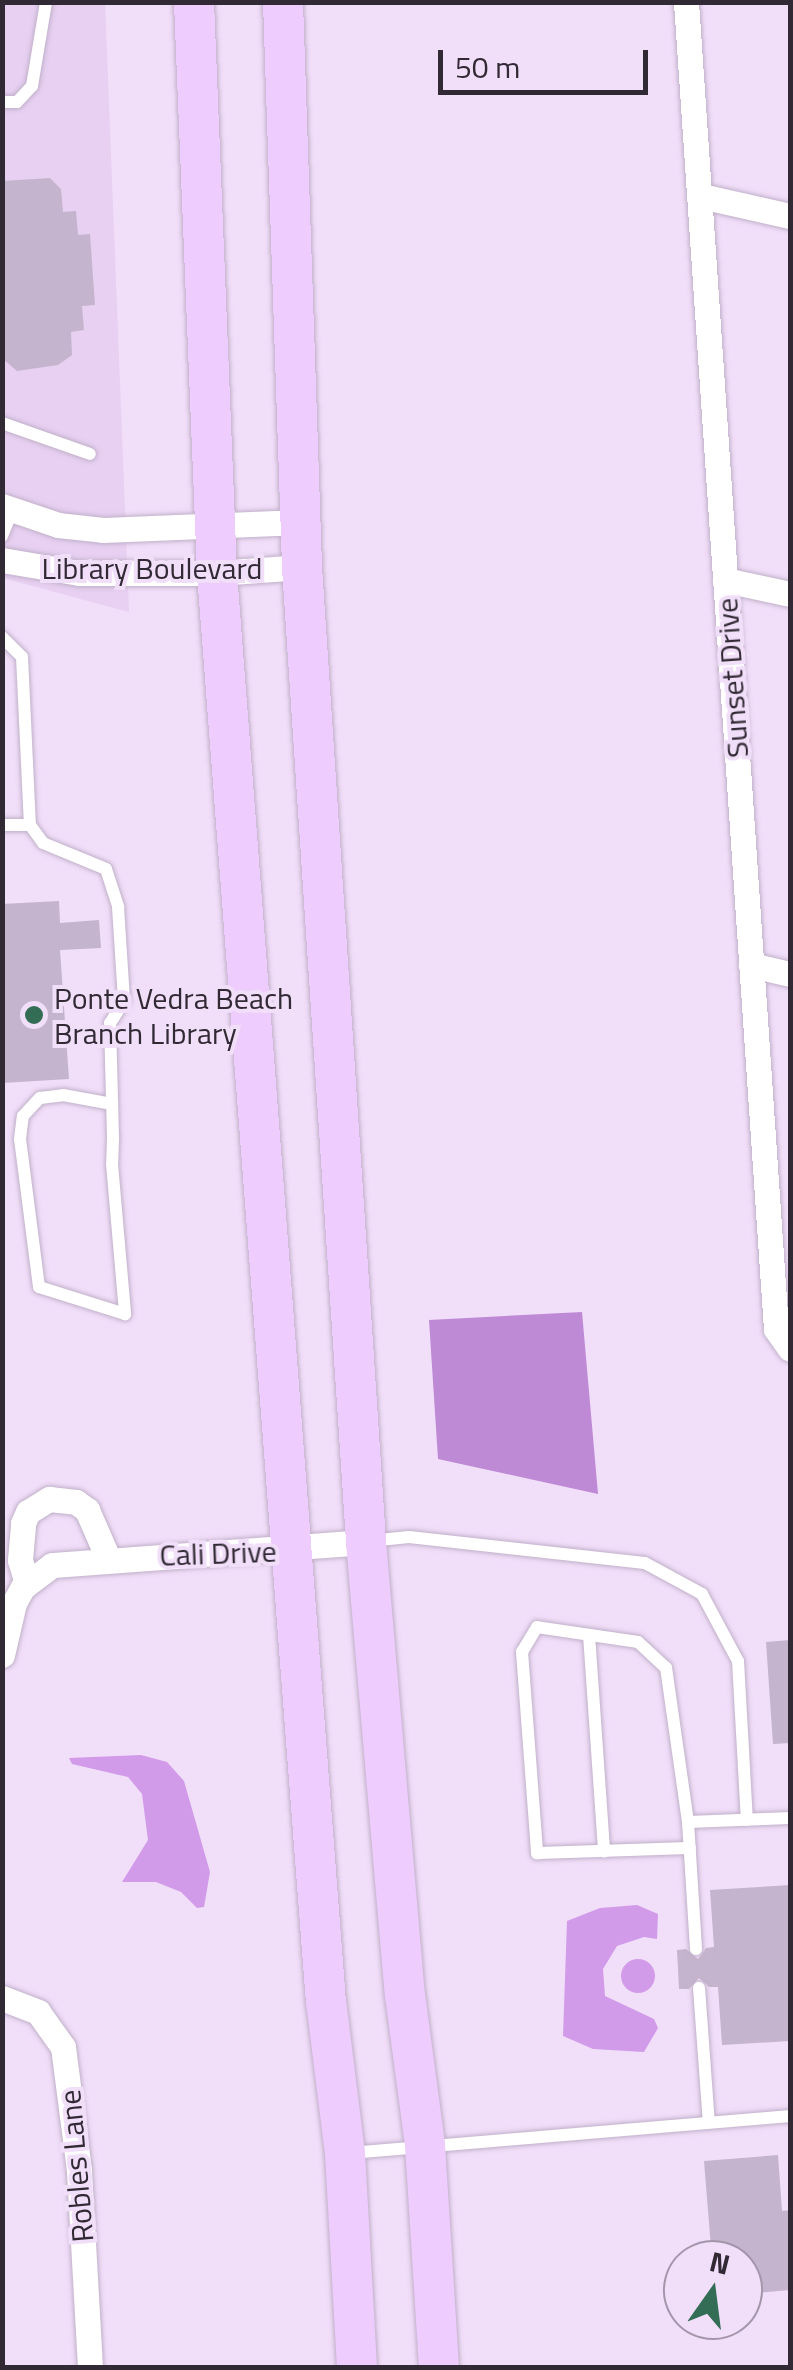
<!DOCTYPE html>
<style>
body{margin:0}
#map{position:relative;width:793px;height:2370px;overflow:hidden;background:#f1def9;font-family:"Titillium Web",sans-serif}
div>[style]{position:absolute}
[style*='--x']{left:calc(var(--x)*1px);top:calc(var(--y)*1px);width:calc(var(--w)*1px);rotate:calc(var(--a)*1deg)}
.built>*{inset:0;background:#e7d0f2}
.forest>*{inset:0;background:#be89d5}
.water>*{inset:0;background:#d19be9}
.round{border-radius:50%}
.building>*{inset:0;background:#c5b4cd}
.roads{filter:drop-shadow(0 0 2px #c1b0c9) drop-shadow(0 0 2px #c1b0c9)}
.service>*{height:12px;margin:-6px;padding:0 6px;transform-origin:6px;border-radius:6px;background:#fff}
.minor>*{height:25px;margin:-12.5px;padding:0 12.5px;transform-origin:12.5px;border-radius:12.5px;background:#fff}
.primary>*{height:40px;margin:-20px;padding:0 20px;transform-origin:20px;border-radius:20px;background:#eeccfd}
.dots>*{width:28px;height:28px;translate:-50% -50%;box-sizing:border-box;border:5px solid #f1def9;border-radius:50%}
span{translate:-50% -50%;white-space:nowrap;text-align:center;line-height:1.15;-webkit-text-stroke:8px #f1def9;paint-order:stroke}
.street-label{font-size:30px;color:#312a34}
.poi-label{font-size:30px;color:#312a34}
.left{translate:0 -50%;text-align:left}
.frame{position:absolute;inset:0;border:5px solid #312a34;pointer-events:none}
.north{position:absolute;left:663px;top:2240px;width:100px;height:100px;box-sizing:border-box;background:#f1def9;border:2px solid #a496aa;border-radius:50%;rotate:14deg;font-size:28px;font-weight:700;line-height:40px;text-align:center;color:#312a34}
.north::after{content:'';display:block;margin:auto;width:35px;height:45px;background:#336d56;clip-path:polygon(50% 0,100% 100%,50% 72%,0 100%)}
.scale{position:absolute;left:438px;top:50px;width:210px;height:45px;box-sizing:border-box;border:5px solid #312a34;border-top:0;padding-left:12px;font-size:30px;line-height:35px;white-space:nowrap;color:#312a34;-webkit-text-stroke:8px #f1def9;paint-order:stroke}
</style>
<div id="map">
<div class="built">
<div style="clip-path:polygon(2px 3px,105px 3px,129px 612px,3px 578px)"></div>
</div>
<div class="forest">
<div style="clip-path:polygon(582px 1312px,598px 1494px,438px 1459px,429px 1320px)"></div>
</div>
<div class="water">
<div style="clip-path:polygon(141px 1755px,167px 1762px,184px 1781px,210px 1872px,204px 1907px,197px 1908px,181px 1892px,156px 1882px,122px 1882px,148px 1840px,142px 1794px,128px 1777px,72px 1764px,69px 1758px)"></div>
<div style="clip-path:polygon(637px 1905px,658px 1914px,657px 1939px,644px 1937px,617px 1946px,603px 1969px,605px 1996px,654px 2019px,658px 2028px,644px 2052px,593px 2049px,563px 2036px,567px 1921px,600px 1908px)"></div>
<div class="round" style="left:621px;top:1959px;width:34px;height:34px"></div>
</div>
<div class="building">
<div style="clip-path:polygon(50px 178px,61px 189px,63px 212px,76px 211px,78px 235px,90px 234px,95px 305px,82px 306px,84px 330px,71px 332px,72px 355px,58px 365px,17px 371px,3px 359px,2px 181px)"></div>
<div style="clip-path:polygon(59px 901px,60px 923px,99px 920px,101px 948px,60px 950px,69px 1079px,2px 1083px,2px 904px)"></div>
<div style="clip-path:polygon(790px 1640px,790px 1743px,773px 1744px,766px 1642px)"></div>
<div style="clip-path:polygon(790px 1885px,790px 2041px,722px 2045px,718px 1987px,709px 1987px,699px 1978px,689px 1989px,679px 1989px,677px 1950px,686px 1949px,698px 1959px,706px 1948px,714px 1947px,710px 1890px)"></div>
<div style="clip-path:polygon(778px 2155px,782px 2211px,790px 2210px,790px 2290px,743px 2294px,743px 2260px,712px 2260px,704px 2161px)"></div>
</div>
<div class="roads">
<div class="service">
<div style="--x:2;--y:102;--w:15;--a:0"></div>
<div style="--x:17;--y:102;--w:22;--a:-47"></div>
<div style="--x:32;--y:86;--w:85;--a:-80.5"></div>
<div style="--x:2;--y:423;--w:93;--a:19.4"></div>
<div style="--x:2;--y:536;--w:27;--a:-68"></div>
<div style="--x:2;--y:637;--w:28;--a:45"></div>
<div style="--x:22;--y:657;--w:168;--a:87.3"></div>
<div style="--x:30;--y:825;--w:28;--a:180"></div>
<div style="--x:30;--y:825;--w:22;--a:54"></div>
<div style="--x:43;--y:843;--w:68;--a:22.4"></div>
<div style="--x:106;--y:869;--w:40;--a:72"></div>
<div style="--x:118;--y:907;--w:94;--a:86.3"></div>
<div style="--x:124;--y:1001;--w:26;--a:122"></div>
<div style="--x:110;--y:1023;--w:116;--a:88.5"></div>
<div style="--x:113;--y:1139;--w:25;--a:92"></div>
<div style="--x:112;--y:1164;--w:151;--a:85"></div>
<div style="--x:125;--y:1314;--w:90;--a:-162.6"></div>
<div style="--x:39;--y:1287;--w:149;--a:-97.3"></div>
<div style="--x:20;--y:1139;--w:23;--a:-83"></div>
<div style="--x:23;--y:1116;--w:25;--a:-47"></div>
<div style="--x:40;--y:1098;--w:23;--a:-7"></div>
<div style="--x:63;--y:1095;--w:50;--a:10.4"></div>
<div style="--x:370;--y:1541;--w:39;--a:-6"></div>
<div style="--x:409;--y:1537;--w:237;--a:6.3"></div>
<div style="--x:645;--y:1563;--w:65;--a:28.5"></div>
<div style="--x:702;--y:1594;--w:76;--a:61.8"></div>
<div style="--x:738;--y:1661;--w:159;--a:86.8"></div>
<div style="--x:589;--y:1635;--w:217;--a:86"></div>
<div style="--x:688;--y:1822;--w:156;--a:-98.1"></div>
<div style="--x:666;--y:1668;--w:38;--a:-137"></div>
<div style="--x:638;--y:1642;--w:102;--a:-171.6"></div>
<div style="--x:537;--y:1627;--w:29;--a:121"></div>
<div style="--x:522;--y:1652;--w:202;--a:85.7"></div>
<div style="--x:537;--y:1853;--w:153;--a:-1.9"></div>
<div style="--x:696;--y:1949;--w:127;--a:-93.6"></div>
<div style="--x:688;--y:1822;--w:102;--a:-2.2"></div>
<div style="--x:699;--y:1988;--w:135;--a:85.8"></div>
<div style="--x:350;--y:2153;--w:442;--a:-4.8"></div>
</div>
<div class="minor">
<div style="--x:686;--y:2;--w:1330;--a:86.12"></div>
<div style="--x:776;--y:1329;--w:24;--a:55"></div>
<div style="--x:701;--y:196;--w:91;--a:12.7"></div>
<div style="--x:2;--y:506;--w:59;--a:18.7"></div>
<div style="--x:58;--y:525;--w:45;--a:6.3"></div>
<div style="--x:103;--y:530;--w:198;--a:-2.3"></div>
<div style="--x:2;--y:560;--w:78;--a:9.6"></div>
<div style="--x:79;--y:573;--w:138;--a:0"></div>
<div style="--x:217;--y:573;--w:85;--a:-4"></div>
<div style="--x:725;--y:580;--w:66;--a:12.2"></div>
<div style="--x:751;--y:965;--w:40;--a:13"></div>
<div style="--x:27;--y:1583;--w:24;--a:-107"></div>
<div style="--x:20;--y:1560;--w:37;--a:-85"></div>
<div style="--x:23;--y:1523;--w:12;--a:-66"></div>
<div style="--x:28;--y:1512;--w:25;--a:-32"></div>
<div style="--x:49;--y:1499;--w:27;--a:6"></div>
<div style="--x:76;--y:1502;--w:14;--a:36"></div>
<div style="--x:87;--y:1510;--w:52;--a:66.4"></div>
<div style="--x:2;--y:1655;--w:53;--a:-77"></div>
<div style="--x:14;--y:1603;--w:18;--a:-61"></div>
<div style="--x:23;--y:1587;--w:36;--a:-37"></div>
<div style="--x:52;--y:1565;--w:315;--a:-4.2"></div>
<div style="--x:2;--y:1998;--w:39;--a:21"></div>
<div style="--x:38;--y:2012;--w:43;--a:54.5"></div>
<div style="--x:63;--y:2047;--w:125;--a:82.6"></div>
<div style="--x:79;--y:2171;--w:197;--a:86.8"></div>
</div>
<div class="primary">
<div style="--x:194;--y:2;--w:571;--a:87.69"></div>
<div style="--x:217;--y:573;--w:1432;--a:85.64"></div>
<div style="--x:326;--y:2001;--w:153;--a:82.9"></div>
<div style="--x:345;--y:2153;--w:215;--a:86.8"></div>
<div style="--x:283;--y:2;--w:565;--a:88.07"></div>
<div style="--x:302;--y:567;--w:977;--a:86.24"></div>
<div style="--x:366;--y:1542;--w:455;--a:85.1"></div>
<div style="--x:405;--y:1995;--w:151;--a:82.4"></div>
<div style="--x:425;--y:2145;--w:223;--a:86.4"></div>
</div>
</div>
<div class="dots">
<div style="left:34px;top:1015px;background:#336d56"></div>
</div>
<div class="street-label">
<span style="left:152px;top:568px">Library Boulevard</span>
<span style="left:732px;top:678px;rotate:-94deg">Sunset Drive</span>
<span style="left:218px;top:1553px;rotate:-2deg">Cali Drive</span>
<span style="left:76px;top:2166px;rotate:-95deg">Robles Lane</span>
</div>
<div class="poi-label">
<span class="left" style="left:54px;top:1015px">Ponte Vedra Beach<br>Branch Library</span>
</div>
<div class="frame"></div>
<div class="north">N</div>
<div class="scale">50 m</div>
</div>
